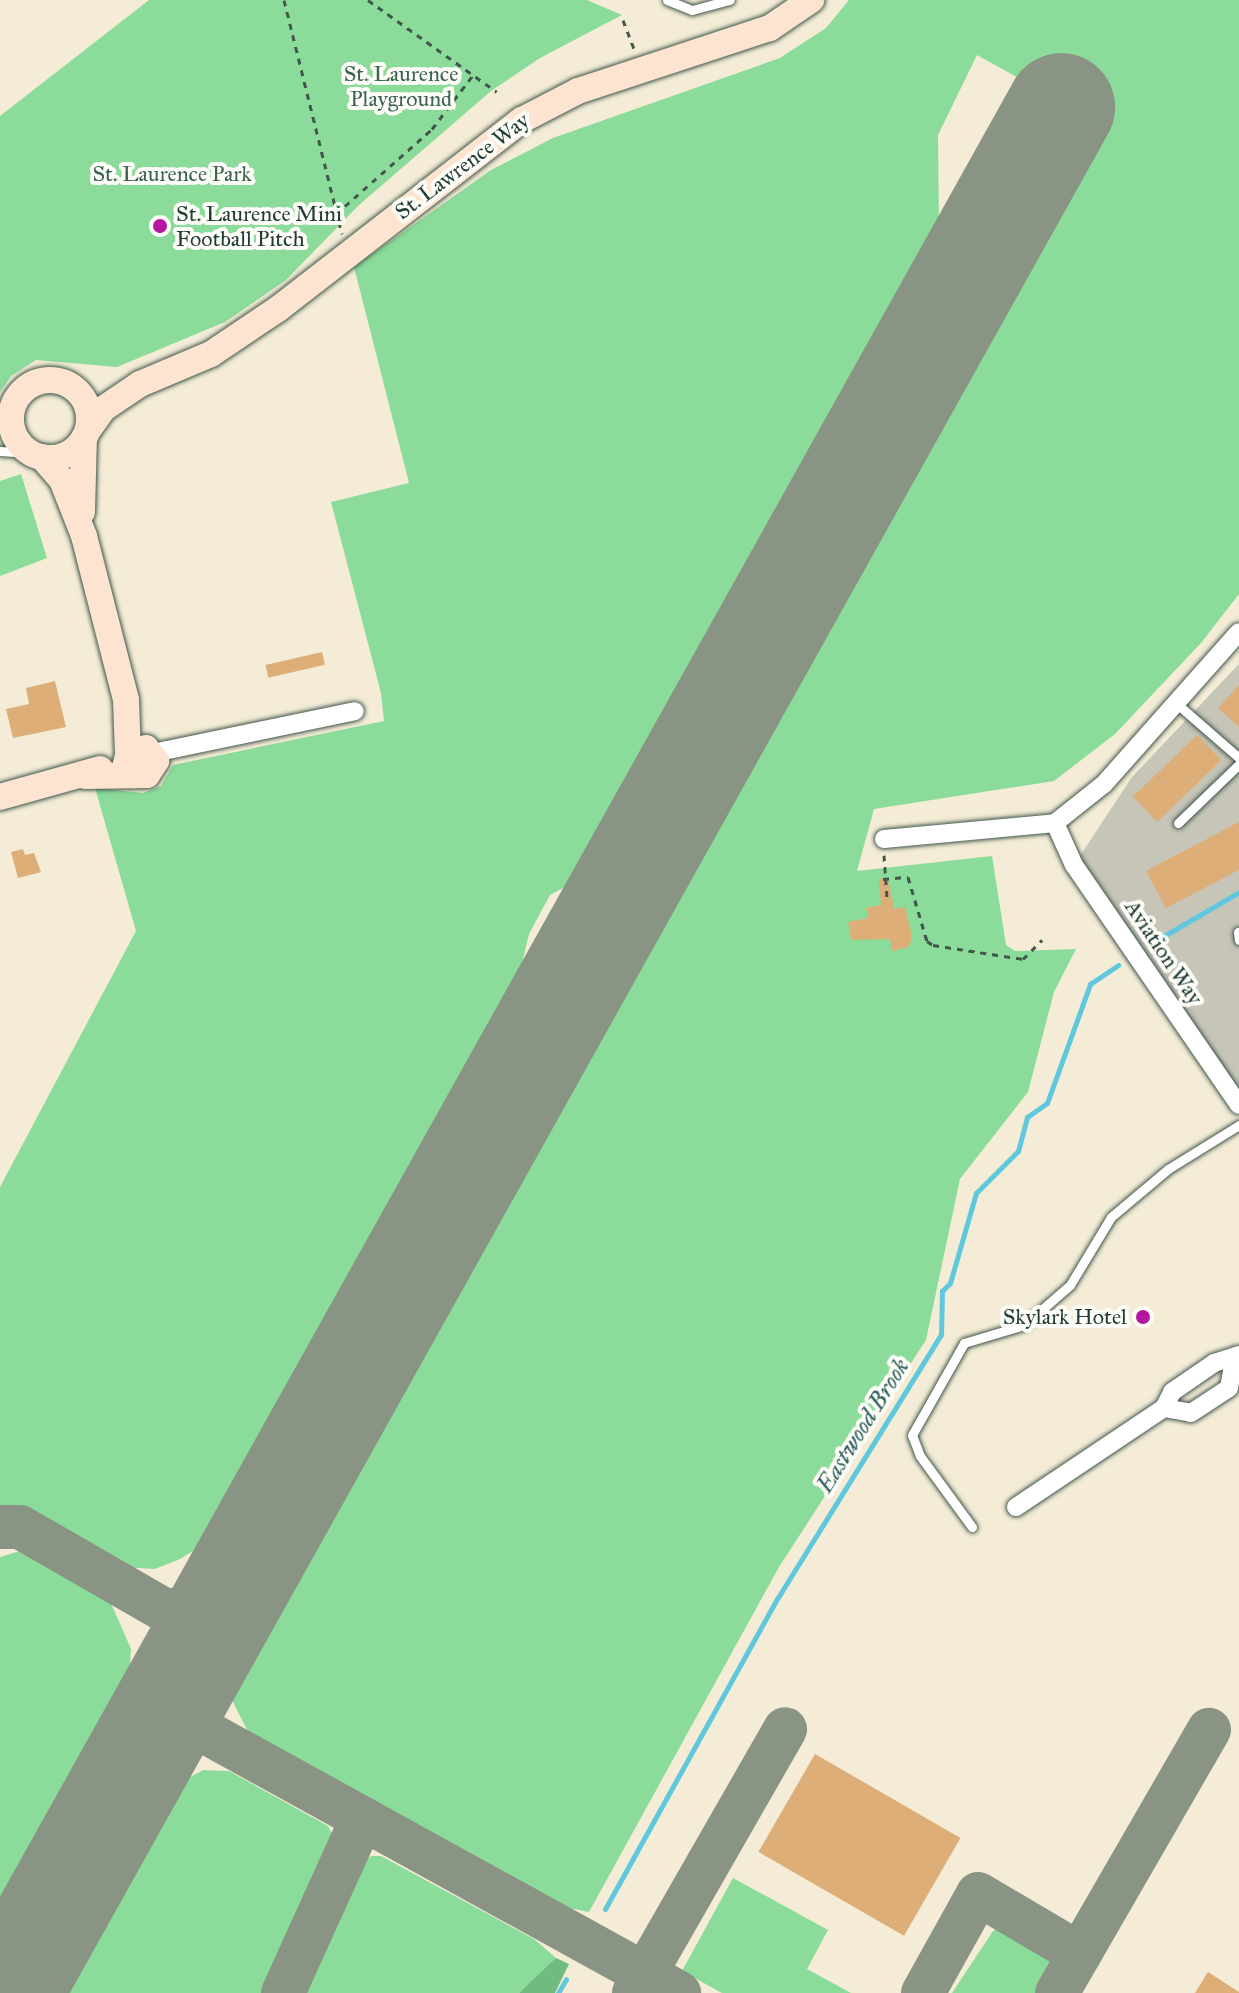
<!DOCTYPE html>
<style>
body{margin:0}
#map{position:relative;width:1239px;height:1993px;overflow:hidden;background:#f4ecd6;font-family:"IM FELL Great Primer",serif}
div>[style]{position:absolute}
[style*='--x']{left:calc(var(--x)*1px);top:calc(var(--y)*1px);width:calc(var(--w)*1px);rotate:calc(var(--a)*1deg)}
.industrial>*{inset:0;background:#c6c5b8}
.green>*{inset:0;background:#8bdb9a}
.forest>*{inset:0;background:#70bb82}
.stream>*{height:5px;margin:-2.5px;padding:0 2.5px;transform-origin:2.5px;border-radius:2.5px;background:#60c8dc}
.taxiway>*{height:44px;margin:-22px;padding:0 22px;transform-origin:22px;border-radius:22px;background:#8a9485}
.runway>*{height:108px;margin:-54px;padding:0 54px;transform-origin:54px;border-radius:54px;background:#8a9485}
.building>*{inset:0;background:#ddae77;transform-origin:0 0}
.path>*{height:3px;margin-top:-1.5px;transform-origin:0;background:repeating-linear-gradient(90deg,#3f574c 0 6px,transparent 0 12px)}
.roads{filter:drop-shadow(0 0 2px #3f574c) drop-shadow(0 0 2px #3f574c)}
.lane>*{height:9px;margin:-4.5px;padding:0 4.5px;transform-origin:4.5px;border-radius:4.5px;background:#fff}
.street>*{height:18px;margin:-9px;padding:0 9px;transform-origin:9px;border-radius:9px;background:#fff}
.secondary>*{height:26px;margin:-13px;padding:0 13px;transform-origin:13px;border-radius:13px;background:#fde4d1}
.secondary>.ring{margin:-13px;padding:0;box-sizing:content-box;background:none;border:26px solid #fde4d1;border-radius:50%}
.dots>*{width:22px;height:22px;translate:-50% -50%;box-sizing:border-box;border:4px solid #fdfcf7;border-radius:50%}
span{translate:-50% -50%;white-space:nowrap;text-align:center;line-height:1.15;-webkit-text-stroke:8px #fdfcf7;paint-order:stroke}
.park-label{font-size:22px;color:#3a644e}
.street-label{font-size:22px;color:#1f3d34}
.poi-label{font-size:22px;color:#1f3d34}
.left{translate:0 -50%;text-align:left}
.right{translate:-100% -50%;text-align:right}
.water-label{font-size:24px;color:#2f605e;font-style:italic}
</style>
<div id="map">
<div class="industrial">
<div style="clip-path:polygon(1239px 664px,1239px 1094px,1074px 865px,1132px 777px)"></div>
</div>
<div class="green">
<div style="clip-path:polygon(149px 0,587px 0,622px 15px,540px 58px,491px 91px,359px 205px,286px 280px,225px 322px,117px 367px,36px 360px,11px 376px,0 392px,0 116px)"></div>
<div style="clip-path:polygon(849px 0,1239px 0,1239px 594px,1201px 643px,1115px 734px,1054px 781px,874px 809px,857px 871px,992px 856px,1006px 945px,1015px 951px,1076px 949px,1054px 992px,1028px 1092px,960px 1179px,926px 1340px,779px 1567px,589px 1912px,553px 1905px,251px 1738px,233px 1702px,233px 1669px,615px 985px,634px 969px,657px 912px,941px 400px,933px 395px,1089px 117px,977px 55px,938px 135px,939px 233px,870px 356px,863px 353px,758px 540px,767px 545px,569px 885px,550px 895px,529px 934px,520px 972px,193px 1551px,180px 1559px,155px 1569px,123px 1567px,26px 1514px,0 1508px,0 1187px,136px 931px,95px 788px,143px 793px,161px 786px,173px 765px,384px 721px,381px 693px,331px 502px,409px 483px,354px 267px,491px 170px,553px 138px,780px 58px,826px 28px)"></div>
<div style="clip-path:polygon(21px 474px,47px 558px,0 576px,0 481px)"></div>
<div style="clip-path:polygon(23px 1550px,110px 1601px,131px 1649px,130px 1666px,0 1899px,0 1557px)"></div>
<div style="clip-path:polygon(203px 1770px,229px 1771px,328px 1826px,335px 1839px,333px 1863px,275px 1993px,49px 1993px,160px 1794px)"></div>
<div style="clip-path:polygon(372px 1856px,381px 1856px,534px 1939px,556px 1958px,553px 1963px,519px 1993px,292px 1993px,349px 1867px)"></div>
<div style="clip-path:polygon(733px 1878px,828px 1930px,807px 1969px,851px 1993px,722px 1993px,682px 1971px)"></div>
<div style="clip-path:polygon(1011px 1924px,1051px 1947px,1054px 1961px,1036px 1993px,952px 1993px,993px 1931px)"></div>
</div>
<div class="forest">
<div style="clip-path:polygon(556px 1958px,569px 1964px,555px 1993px,519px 1993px)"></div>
</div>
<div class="stream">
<div style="--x:1152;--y:943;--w:101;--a:-30.4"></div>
<div style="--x:605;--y:1909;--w:355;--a:-61"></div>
<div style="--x:777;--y:1599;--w:311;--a:-58.2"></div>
<div style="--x:941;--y:1335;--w:44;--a:-88.7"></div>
<div style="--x:942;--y:1291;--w:11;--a:-45"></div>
<div style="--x:950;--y:1283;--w:94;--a:-73.9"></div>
<div style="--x:976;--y:1193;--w:59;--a:-45"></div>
<div style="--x:1018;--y:1151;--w:35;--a:-75"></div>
<div style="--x:1027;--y:1117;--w:24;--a:-35"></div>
<div style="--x:1047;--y:1103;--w:127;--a:-70.1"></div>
<div style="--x:1090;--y:984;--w:34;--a:-34"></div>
<div style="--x:558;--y:1993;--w:16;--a:-60"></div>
</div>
<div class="taxiway">
<div style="--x:0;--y:1527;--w:20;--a:0"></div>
<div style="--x:20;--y:1527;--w:185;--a:29.9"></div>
<div style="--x:180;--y:1619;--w:36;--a:76"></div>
<div style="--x:189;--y:1654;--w:25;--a:101"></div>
<div style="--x:168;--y:1610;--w:29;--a:6"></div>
<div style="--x:197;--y:1613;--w:34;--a:-23"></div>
<div style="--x:143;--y:1752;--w:25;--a:-43"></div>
<div style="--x:161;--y:1735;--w:23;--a:-20"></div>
<div style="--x:183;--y:1727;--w:19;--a:9"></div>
<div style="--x:202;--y:1730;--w:545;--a:28.87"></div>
<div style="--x:283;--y:1993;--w:189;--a:-65.6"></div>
<div style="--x:634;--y:1993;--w:304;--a:-60.2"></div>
<div style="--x:923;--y:1993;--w:113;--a:-60.9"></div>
<div style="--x:978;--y:1894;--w:118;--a:30.5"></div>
<div style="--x:1057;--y:1993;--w:304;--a:-60"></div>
</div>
<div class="runway">
<div style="--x:8;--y:1993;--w:2160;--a:-60.82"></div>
</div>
<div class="building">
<div style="left:322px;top:652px;width:13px;height:58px;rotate:77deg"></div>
<div style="clip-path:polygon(55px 681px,66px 727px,13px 738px,6px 709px,29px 704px,26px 688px)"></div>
<div style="clip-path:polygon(1239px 685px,1239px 727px,1218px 708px)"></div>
<div style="left:1197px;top:735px;width:35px;height:89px;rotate:46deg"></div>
<div style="clip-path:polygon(1239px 822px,1239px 870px,1166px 908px,1146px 871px)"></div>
<div style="clip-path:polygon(23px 849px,25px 855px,34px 853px,41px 872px,18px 878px,11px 852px)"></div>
<div style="clip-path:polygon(888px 878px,894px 909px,905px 907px,912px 937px,909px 947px,892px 951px,890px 939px,851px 940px,848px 922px,868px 918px,866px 908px,881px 905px,879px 879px)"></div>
<div style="left:815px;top:1754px;width:168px;height:113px;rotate:30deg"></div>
<div style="clip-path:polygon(1208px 1972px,1239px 1992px,1239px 1993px,1195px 1993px)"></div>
</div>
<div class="path">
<div style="--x:284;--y:0;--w:241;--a:76.1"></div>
<div style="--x:368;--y:0;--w:158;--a:35.5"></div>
<div style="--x:623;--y:20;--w:33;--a:69"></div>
<div style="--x:336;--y:214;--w:128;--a:-41.5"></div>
<div style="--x:432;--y:129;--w:68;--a:-52.8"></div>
<div style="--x:884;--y:855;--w:43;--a:86"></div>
<div style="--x:883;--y:879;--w:25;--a:-5"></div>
<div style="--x:908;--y:877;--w:67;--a:73.5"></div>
<div style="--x:927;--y:941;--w:7;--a:34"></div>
<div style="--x:933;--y:945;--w:91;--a:8.8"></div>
<div style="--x:1023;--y:959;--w:27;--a:-45"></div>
</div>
<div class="roads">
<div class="lane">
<div style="--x:667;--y:0;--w:27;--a:22"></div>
<div style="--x:692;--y:10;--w:39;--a:-15"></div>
<div style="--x:0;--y:424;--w:15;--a:-42"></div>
<div style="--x:0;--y:451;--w:30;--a:4"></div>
<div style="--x:1176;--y:703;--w:84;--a:41.1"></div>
<div style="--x:1178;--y:823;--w:85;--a:-44"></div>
<div style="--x:1238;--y:932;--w:8;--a:83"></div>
<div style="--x:972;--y:1527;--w:88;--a:-126.2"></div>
<div style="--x:920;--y:1456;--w:22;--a:-111"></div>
<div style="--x:912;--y:1435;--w:106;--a:-60.5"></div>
<div style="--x:964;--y:1343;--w:63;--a:-16.7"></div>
<div style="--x:1024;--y:1325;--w:61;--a:-41"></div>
<div style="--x:1070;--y:1285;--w:79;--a:-58.9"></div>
<div style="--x:1111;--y:1217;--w:75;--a:-40.1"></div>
<div style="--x:1168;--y:1169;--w:84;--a:-31.8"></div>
</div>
<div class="street">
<div style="--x:153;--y:753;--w:206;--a:-11.7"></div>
<div style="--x:1055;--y:823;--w:46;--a:65.7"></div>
<div style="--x:1074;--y:865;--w:291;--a:55.5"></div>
<div style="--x:884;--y:839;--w:172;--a:-5.3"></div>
<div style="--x:1055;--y:823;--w:63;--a:-38.5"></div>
<div style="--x:1104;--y:784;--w:203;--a:-48.4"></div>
<div style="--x:1164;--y:1408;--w:27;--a:10"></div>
<div style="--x:1191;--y:1413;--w:45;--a:-33.3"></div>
<div style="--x:1229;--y:1388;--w:29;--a:-80"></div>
<div style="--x:1016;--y:1507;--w:178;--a:-33.8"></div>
<div style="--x:1164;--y:1408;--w:18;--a:-63"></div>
<div style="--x:1172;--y:1392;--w:51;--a:-34.6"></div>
<div style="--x:1214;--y:1363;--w:26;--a:-18"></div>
</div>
<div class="secondary">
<div class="ring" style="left:11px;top:380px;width:52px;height:52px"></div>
<div style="--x:88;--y:430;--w:26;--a:-54"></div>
<div style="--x:103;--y:409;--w:45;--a:-34"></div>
<div style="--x:140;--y:384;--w:77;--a:-22.9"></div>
<div style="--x:211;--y:354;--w:81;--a:-33.9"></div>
<div style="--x:278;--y:309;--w:309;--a:-37.8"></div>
<div style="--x:522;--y:120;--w:63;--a:-27.4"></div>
<div style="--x:578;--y:91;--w:202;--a:-18.2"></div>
<div style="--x:770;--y:28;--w:50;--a:-34.3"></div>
<div style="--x:42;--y:457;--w:30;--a:49"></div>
<div style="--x:62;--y:480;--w:60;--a:68.6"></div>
<div style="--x:84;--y:536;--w:169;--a:75.6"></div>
<div style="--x:126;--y:700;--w:55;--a:87.9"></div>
<div style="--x:82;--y:512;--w:74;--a:-88.5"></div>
<div style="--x:85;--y:776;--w:62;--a:-0.9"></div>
<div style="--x:147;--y:775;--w:17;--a:-57"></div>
<div style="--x:156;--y:761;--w:16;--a:-128"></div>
<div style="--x:146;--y:748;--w:19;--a:159"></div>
<div style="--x:128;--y:755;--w:9;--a:103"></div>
<div style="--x:126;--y:764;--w:14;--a:54"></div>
<div style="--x:0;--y:797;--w:104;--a:-15.6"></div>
</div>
</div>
<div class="dots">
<div style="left:160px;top:226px;background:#b5179e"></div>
<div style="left:1143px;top:1317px;background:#b5179e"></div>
</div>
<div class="park-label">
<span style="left:401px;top:86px">St. Laurence<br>Playground</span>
<span style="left:172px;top:174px">St. Laurence Park</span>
</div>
<div class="street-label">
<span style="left:462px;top:166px;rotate:-37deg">St. Lawrence Way</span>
<span style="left:1164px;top:952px;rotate:56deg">Aviation Way</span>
</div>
<div class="poi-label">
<span class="left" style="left:176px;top:226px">St. Laurence Mini<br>Football Pitch</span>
<span class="right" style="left:1127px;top:1317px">Skylark Hotel</span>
</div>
<div class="water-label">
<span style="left:863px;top:1426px;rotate:-58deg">Eastwood Brook</span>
</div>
</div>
